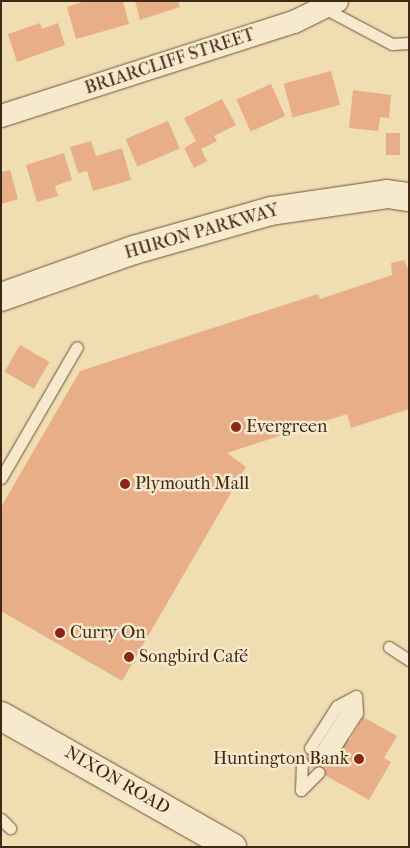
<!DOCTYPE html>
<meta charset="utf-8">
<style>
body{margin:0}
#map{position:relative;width:410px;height:848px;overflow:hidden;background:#f1ddb2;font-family:"IM FELL French Canon",serif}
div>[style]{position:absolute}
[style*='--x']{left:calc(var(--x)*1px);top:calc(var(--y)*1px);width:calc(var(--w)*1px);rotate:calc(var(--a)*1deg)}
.building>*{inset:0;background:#e8ae87;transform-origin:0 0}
.roads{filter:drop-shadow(0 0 1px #6c543d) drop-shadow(0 0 1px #6c543d)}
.service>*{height:11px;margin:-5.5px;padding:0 5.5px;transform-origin:5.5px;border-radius:5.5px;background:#f6e9cd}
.minor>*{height:22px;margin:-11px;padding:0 11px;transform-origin:11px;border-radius:11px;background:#f6e9cd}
.secondary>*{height:28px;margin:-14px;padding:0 14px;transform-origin:14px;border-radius:14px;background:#f6e9cd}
.dots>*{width:14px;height:14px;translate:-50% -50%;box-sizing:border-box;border:2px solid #f6e9cd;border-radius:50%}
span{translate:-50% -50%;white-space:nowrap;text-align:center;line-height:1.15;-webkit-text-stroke:5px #f6e9cd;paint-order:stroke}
.street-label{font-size:18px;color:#402716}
.poi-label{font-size:18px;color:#402716}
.left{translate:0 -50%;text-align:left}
.right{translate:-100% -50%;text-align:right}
.frame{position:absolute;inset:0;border:2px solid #402716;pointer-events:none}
</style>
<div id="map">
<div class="building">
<div style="clip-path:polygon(85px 1px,123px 1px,129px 24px,76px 39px,67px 7px)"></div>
<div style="clip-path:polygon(135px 1px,178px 1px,180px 7px,140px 20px)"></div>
<div style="clip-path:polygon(40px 23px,42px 29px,58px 23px,65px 45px,17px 62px,8px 34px)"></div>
<div style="left:331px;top:71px;width:35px;height:49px;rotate:75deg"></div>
<div style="left:271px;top:84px;width:35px;height:38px;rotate:66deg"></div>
<div style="clip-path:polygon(353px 90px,391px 95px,389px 118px,380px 117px,378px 131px,349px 128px)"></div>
<div style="clip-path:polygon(222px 99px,236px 125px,214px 136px,217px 141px,201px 149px,207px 161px,194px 168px,184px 148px,196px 141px,184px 118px)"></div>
<div style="left:168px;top:121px;width:30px;height:46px;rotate:67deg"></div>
<div style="left:386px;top:133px;width:14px;height:22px"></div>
<div style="clip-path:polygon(91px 141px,96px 156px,122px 148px,131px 180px,93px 191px,87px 171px,78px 173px,70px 147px)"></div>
<div style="clip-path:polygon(64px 153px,72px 180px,55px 186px,58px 196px,37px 202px,26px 165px)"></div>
<div style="clip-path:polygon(10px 170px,18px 199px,1px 204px,1px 172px)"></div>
<div style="clip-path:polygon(404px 260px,409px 271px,409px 409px,351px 428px,347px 414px,227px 453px,246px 467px,122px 681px,1px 611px,1px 507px,80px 371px,318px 294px,320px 299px,392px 275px,391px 263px)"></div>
<div style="left:20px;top:345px;width:34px;height:31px;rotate:30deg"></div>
<div style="clip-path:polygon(363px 717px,397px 736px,384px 758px,391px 762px,369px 800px,302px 762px,310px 748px,345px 737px,350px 740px)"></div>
</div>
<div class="roads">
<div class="service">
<div style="--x:324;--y:8;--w:77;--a:27.9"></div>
<div style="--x:392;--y:44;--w:17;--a:-3"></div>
<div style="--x:1;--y:478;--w:151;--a:-59.9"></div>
<div style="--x:389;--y:647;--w:24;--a:33"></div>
<div style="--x:310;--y:748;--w:50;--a:-57.3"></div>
<div style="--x:337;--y:706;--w:21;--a:-28"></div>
<div style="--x:320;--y:753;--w:65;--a:-57.5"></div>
<div style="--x:328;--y:758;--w:54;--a:-57.2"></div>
<div style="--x:357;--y:713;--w:17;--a:-93"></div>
<div style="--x:301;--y:790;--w:28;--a:-88"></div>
<div style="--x:301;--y:790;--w:25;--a:-45"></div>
<div style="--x:1;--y:819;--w:13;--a:45"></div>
</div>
<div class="minor">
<div style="--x:1;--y:116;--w:308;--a:-17.8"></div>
<div style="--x:294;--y:22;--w:48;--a:-26"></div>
</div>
<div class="secondary">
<div style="--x:1;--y:297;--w:141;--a:-19.5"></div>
<div style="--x:134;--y:250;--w:142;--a:-15.9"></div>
<div style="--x:271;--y:211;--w:117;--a:-8.3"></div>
<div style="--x:387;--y:194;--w:22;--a:8"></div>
<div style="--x:1;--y:716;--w:266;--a:29.6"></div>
</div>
</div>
<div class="dots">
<div style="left:236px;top:427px;background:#8f2418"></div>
<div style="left:125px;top:484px;background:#8f2418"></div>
<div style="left:60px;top:633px;background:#8f2418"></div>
<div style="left:129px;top:657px;background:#8f2418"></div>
<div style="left:359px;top:759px;background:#8f2418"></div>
</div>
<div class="street-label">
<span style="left:170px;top:62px;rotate:-18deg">BRIARCLIFF STREET</span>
<span style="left:202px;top:232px;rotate:-16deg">HURON PARKWAY</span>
<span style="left:117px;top:781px;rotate:30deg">NIXON ROAD</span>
</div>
<div class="poi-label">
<span class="left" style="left:246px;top:427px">Evergreen</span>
<span class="left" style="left:135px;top:484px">Plymouth Mall</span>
<span class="left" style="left:70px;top:633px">Curry On</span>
<span class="left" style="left:139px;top:657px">Songbird Café</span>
<span class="right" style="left:349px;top:759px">Huntington Bank</span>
</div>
<div class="frame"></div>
</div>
